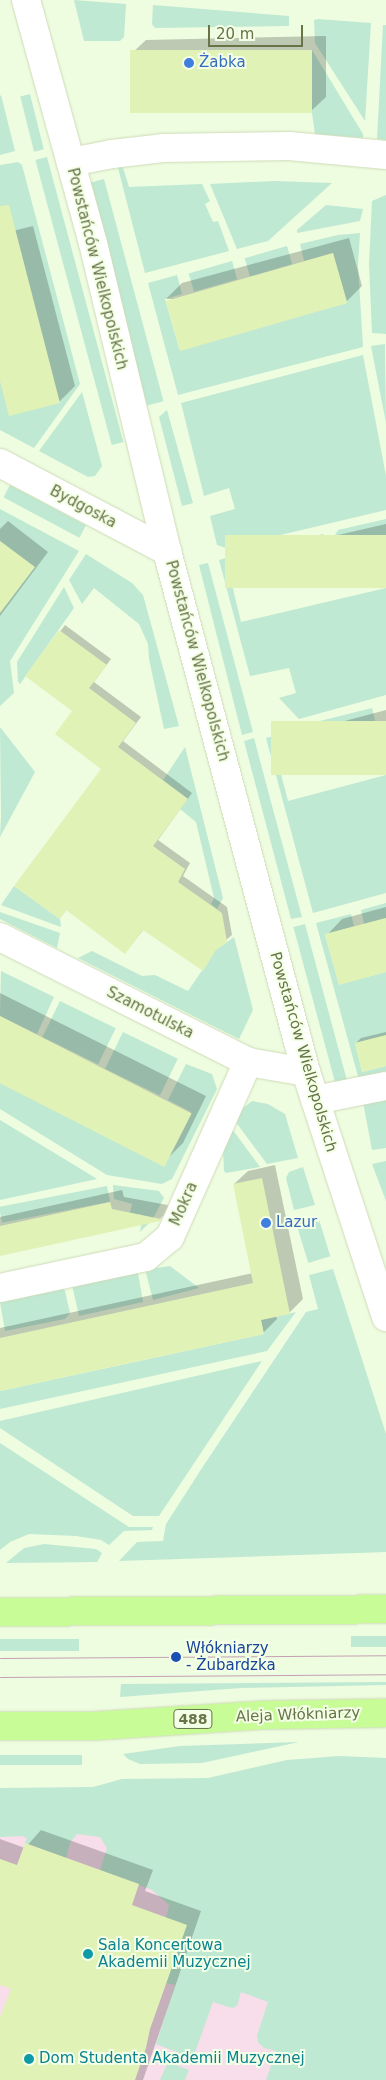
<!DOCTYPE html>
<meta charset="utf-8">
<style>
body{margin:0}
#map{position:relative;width:386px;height:2080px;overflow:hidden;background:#eefce0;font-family:"DejaVu Sans",sans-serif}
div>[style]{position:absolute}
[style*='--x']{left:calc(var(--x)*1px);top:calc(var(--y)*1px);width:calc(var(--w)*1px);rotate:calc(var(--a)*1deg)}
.education>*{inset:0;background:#f8ddea}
.green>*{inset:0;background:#bfe9d3;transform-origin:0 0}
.shadow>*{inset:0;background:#0003}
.building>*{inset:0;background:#e1f2b7;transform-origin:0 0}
.roads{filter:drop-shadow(0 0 1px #cedbb7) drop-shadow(0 0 1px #cedbb7)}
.minor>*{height:28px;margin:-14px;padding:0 14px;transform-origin:14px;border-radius:14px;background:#fff}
.major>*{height:28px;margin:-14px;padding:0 14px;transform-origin:14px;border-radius:14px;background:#c8fc97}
.tram>*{height:1px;margin:-0.5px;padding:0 0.5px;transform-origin:0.5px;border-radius:0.5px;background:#c5a0b5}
.dots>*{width:14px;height:14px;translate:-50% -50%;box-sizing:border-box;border:2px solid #f3ffe6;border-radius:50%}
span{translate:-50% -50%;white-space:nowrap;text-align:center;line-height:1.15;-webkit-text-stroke:4px #f3ffe6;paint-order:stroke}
.shield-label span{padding:1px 4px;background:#f3ffe6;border:1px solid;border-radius:4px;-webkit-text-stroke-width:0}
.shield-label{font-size:14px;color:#687347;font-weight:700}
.shop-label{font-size:15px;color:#366cbe}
.left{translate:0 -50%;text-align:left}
.street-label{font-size:15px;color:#687347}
.transit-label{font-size:15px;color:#164399}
.culture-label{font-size:15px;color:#0d838f}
.scale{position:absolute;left:208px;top:25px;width:95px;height:22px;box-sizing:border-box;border:2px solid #687347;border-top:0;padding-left:6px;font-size:15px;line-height:18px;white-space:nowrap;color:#687347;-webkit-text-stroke:4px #f3ffe6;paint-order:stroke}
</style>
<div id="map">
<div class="education">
<div style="clip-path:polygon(77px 1824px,234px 1889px,291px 2080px,0 2080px,0 1827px)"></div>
</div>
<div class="green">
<div style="clip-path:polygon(74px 0,126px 4px,124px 37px,120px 41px,84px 41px)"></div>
<div style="clip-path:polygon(153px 5px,289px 16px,289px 26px,155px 28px,152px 24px)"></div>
<div style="clip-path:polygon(318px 19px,371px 23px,365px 121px,315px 43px,314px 20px)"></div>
<div style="clip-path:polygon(383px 25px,386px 25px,386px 140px,377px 139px)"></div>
<div style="clip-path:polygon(312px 50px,363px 134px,363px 138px,315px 134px,312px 113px)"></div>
<div style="left:30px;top:94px;width:57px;height:10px;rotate:76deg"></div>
<div style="clip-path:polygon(1px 95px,15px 151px,0 155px,0 96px)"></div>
<div style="left:47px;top:157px;width:295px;height:12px;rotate:75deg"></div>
<div style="clip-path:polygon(121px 161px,129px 187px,202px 184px,210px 201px,205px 204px,213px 222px,218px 221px,229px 251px,145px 273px,117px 164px)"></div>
<div style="clip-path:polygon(18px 162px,22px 165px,80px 384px,34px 448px,0 430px,0 165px)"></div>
<div style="left:104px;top:179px;width:230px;height:17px;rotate:75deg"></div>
<div style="clip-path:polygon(274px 181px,332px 183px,268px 241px,237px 249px,210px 184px)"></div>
<div style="clip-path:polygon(386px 195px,386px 334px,372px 333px,369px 264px,372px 201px)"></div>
<div style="clip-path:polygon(326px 205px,363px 209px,360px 221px,297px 233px,297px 230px)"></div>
<div style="clip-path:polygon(360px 233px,358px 265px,363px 347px,178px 395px,148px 283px,177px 275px,182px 294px,165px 299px,179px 348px,347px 303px,333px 253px,304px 261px,300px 244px,338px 235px)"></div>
<div style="left:287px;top:246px;width:19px;height:44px;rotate:74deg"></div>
<div style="left:232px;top:261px;width:19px;height:45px;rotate:74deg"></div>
<div style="clip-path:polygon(385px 344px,385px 354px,386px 423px,371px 346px)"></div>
<div style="clip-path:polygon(363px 355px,386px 476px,386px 510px,226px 548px,217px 545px,210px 516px,235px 509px,229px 488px,204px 496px,181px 403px)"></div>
<div style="clip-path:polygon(82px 392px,102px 466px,95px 476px,88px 477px,39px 451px)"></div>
<div style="clip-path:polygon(167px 410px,193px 503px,182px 506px,159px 417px)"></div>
<div style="left:10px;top:485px;width:86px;height:14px;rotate:28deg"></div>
<div style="clip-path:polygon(0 509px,79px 551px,10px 661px,14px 693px,0 706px,0 613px,34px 567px,0 541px)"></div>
<div style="clip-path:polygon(386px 519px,386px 535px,338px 546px,335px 535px,338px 530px)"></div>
<div style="clip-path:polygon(323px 534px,327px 537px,330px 548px,269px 562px,266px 551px,269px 547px)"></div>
<div style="clip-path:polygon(254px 550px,262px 564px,229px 572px,241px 622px,386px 588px,386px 695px,299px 719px,279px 698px,296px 693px,289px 668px,250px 676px,219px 560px)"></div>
<div style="clip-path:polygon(86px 554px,132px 583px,143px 595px,179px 726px,164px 729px,149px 659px,148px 644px,139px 624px,94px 588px,82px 604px,69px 580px)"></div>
<div style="clip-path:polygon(208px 563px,253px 732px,242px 735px,199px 565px)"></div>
<div style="clip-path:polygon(64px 587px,74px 608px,20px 684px,18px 682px,17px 662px)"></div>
<div style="left:372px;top:708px;width:16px;height:63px;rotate:76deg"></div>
<div style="clip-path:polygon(0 727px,35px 772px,0 837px,1px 817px)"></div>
<div style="clip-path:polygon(300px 729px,304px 743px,275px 751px,288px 801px,386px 775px,386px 893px,313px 913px,266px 738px)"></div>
<div style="clip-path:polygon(254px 738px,271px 802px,302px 917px,291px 919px,244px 741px)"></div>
<div style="clip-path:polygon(185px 747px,223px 898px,217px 909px,211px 904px,214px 898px,196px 822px,180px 809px,187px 798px,163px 780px)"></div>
<div style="clip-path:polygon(14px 886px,60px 919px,61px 927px,1px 905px)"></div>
<div style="clip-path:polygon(386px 903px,386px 918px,364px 924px,361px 910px)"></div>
<div style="clip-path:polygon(0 912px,60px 933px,57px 948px,0 919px)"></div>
<div style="clip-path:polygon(351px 914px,354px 926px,325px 935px,339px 984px,386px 972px,386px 1042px,384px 1036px,355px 1043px,362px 1072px,386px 1066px,386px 1078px,359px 1080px,316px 923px)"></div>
<div style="left:305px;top:924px;width:162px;height:12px;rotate:75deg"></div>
<div style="clip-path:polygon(234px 937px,253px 1010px,239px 1039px,78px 958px,92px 951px,142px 976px,155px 975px,188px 991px,216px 950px)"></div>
<div style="clip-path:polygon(1px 971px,54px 997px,37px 1034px,0 1016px)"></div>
<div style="left:60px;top:1001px;width:62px;height:40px;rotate:26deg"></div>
<div style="left:123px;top:1032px;width:61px;height:41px;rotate:26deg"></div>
<div style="clip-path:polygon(186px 1064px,212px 1074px,217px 1089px,172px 1179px,162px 1184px,107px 1175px,0 1109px,0 1076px,168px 1159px,191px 1112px,168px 1100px)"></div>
<div style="clip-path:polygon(386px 1094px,386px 1148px,372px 1150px,363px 1102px)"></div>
<div style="clip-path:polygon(252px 1101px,268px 1104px,285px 1114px,298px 1158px,267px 1164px,235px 1121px,242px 1109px)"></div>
<div style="clip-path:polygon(0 1120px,94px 1177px,97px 1179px,0 1200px)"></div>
<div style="clip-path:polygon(232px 1129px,260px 1167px,226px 1173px,224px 1171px,223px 1146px)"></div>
<div style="clip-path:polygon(386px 1161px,386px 1201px,372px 1164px)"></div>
<div style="clip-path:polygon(303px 1167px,315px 1205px,294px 1210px,286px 1178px,289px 1172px)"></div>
<div style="clip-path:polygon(113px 1185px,159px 1191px,164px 1198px,152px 1220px,140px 1232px,143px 1215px,130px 1213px,132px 1204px,114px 1199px)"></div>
<div style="left:107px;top:1186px;width:16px;height:110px;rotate:79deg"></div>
<div style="left:318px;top:1216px;width:42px;height:23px;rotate:73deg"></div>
<div style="clip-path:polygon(170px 1266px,199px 1288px,153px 1300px,146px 1273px,150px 1269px)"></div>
<div style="clip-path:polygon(333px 1269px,386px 1434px,386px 1552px,119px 1561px,137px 1542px,163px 1541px,166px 1524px,202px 1468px,306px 1312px,318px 1309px,309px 1275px)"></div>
<div style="clip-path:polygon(132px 1272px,138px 1273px,143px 1302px,79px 1316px,72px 1285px)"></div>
<div style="clip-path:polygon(64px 1287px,70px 1313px,65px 1319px,5px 1331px,0 1302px)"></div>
<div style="clip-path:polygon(296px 1312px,267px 1351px,0 1409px,0 1391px,264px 1334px,261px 1320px)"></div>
<div style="clip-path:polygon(262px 1361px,159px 1516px,133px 1516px,0 1428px,0 1421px)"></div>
<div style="clip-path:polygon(0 1443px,129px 1527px,153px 1527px,152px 1530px,124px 1531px,109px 1545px,101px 1540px,76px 1536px,29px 1534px,10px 1542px,0 1550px)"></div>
<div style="clip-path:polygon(44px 1544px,96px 1549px,102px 1553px,97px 1562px,6px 1563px,24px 1548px)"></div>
<div style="left:351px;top:1636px;width:35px;height:11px"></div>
<div style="left:79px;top:1639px;width:12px;height:79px;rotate:90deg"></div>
<div style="clip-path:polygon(386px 1682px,386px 1685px,241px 1688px,120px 1697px,121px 1684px)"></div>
<div style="clip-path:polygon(299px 1742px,202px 1763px,140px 1764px,128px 1759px,123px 1754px,180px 1746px)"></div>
<div style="left:82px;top:1755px;width:10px;height:82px;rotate:90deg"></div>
<div style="clip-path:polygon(339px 1756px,386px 1758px,386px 2080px,266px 2080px,276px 2051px,264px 2048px,258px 2042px,257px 2036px,268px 2002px,241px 1992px,237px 2006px,232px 2008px,213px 2002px,193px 2058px,156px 2044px,175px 1985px,166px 1983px,166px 1918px,169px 1905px,152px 1890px,100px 1870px,107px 1848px,100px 1837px,77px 1834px,70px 1843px,66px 1858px,25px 1843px,27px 1839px,23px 1836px,0 1837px,0 1788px,93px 1787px,122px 1779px,208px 1778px,287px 1760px)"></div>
<div style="clip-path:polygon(168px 2062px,189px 2070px,185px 2080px,160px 2080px)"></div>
</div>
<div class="shadow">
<div style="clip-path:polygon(326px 36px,326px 97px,311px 111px,131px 54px,146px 40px)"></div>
<div style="clip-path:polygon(33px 226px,75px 386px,59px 402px,0 375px,0 234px)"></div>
<div style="clip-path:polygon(349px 238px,362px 286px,346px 302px,166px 299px,182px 283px)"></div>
<div style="clip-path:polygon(8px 521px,48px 552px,0 616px,0 529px)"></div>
<div style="clip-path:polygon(386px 524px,386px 587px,231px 572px,246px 556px)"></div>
<div style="clip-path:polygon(65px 625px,111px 659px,94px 682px,141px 717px,123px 741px,192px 793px,158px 840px,190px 863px,183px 876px,227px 907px,232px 935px,219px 946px,202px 969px,144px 929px,125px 953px,67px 909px,60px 918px,102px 768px,74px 711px,27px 676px)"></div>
<div style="clip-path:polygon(386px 710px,386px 774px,276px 751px,292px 735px)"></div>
<div style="clip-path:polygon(386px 907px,386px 971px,327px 935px,342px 919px)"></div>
<div style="clip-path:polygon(0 993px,206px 1096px,183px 1143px,168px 1158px,0 1075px)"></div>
<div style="clip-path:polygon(386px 1032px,386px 1065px,356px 1043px,361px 1038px)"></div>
<div style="clip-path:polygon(275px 1165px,303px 1299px,289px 1313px,276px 1315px,277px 1319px,263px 1333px,0 1390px,0 1328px,253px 1273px,234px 1184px,248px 1171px)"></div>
<div style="clip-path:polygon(122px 1190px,124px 1197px,173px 1206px,159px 1220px,0 1255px,0 1217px)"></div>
<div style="clip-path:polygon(41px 1830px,153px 1870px,145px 1891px,201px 1911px,143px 2080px,0 2080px,0 2019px,13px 1988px,0 1984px,0 1839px,25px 1848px)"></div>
</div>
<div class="building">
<div style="left:312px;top:50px;width:63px;height:182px;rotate:90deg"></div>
<div style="clip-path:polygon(9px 205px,60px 403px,9px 416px,0 381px,0 206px)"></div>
<div style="left:333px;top:253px;width:52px;height:174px;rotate:74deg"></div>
<div style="left:386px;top:535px;width:53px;height:161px;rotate:90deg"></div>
<div style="clip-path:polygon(0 541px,35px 567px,0 613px)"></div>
<div style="clip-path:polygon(59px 630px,107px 665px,89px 688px,136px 723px,118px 747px,188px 799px,153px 846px,185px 869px,178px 882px,222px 913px,227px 942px,216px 950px,203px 971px,143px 930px,125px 954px,66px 910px,60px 919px,14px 886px,101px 769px,55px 734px,72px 711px,25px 676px)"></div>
<div style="left:386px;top:721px;width:54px;height:115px;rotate:90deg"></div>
<div style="clip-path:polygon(386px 918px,386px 972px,339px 985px,325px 934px)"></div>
<div style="left:0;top:1016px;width:215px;height:60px;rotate:27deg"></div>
<div style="clip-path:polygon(386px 1035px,386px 1066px,362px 1072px,355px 1043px)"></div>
<div style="clip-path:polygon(262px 1178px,290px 1314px,261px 1320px,264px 1334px,0 1391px,0 1338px,253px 1283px,233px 1184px)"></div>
<div style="clip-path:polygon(110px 1202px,112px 1209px,161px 1219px,160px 1221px,0 1256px,0 1226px)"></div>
<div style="clip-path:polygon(25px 1843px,139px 1884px,132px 1905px,187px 1925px,150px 2029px,146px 2048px,135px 2080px,0 2080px,0 2017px,11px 1989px,0 1985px,0 1859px,17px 1865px)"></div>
</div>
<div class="roads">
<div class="minor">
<div style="--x:26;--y:0;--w:252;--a:74.6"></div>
<div style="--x:93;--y:243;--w:317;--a:76.5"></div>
<div style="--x:167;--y:551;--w:539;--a:75.06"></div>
<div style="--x:306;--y:1072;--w:258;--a:71.9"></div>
<div style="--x:71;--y:162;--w:42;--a:-11"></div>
<div style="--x:112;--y:154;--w:51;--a:-6.7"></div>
<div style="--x:163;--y:148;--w:126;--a:-0.9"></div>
<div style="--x:289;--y:146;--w:97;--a:5.3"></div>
<div style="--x:0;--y:463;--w:189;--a:27.8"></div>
<div style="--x:0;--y:937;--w:278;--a:26.7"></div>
<div style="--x:248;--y:1062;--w:59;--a:9.8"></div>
<div style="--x:315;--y:1100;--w:72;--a:-11.2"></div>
<div style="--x:0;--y:1288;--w:149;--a:-12"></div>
<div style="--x:146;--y:1257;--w:31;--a:-40"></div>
<div style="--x:170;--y:1237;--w:192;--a:-66"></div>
</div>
<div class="major">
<div style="--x:0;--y:1612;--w:386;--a:-0.4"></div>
<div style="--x:0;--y:1726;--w:94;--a:0"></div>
<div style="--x:94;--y:1726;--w:172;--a:-3.7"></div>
<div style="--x:266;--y:1715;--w:120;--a:-1"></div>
</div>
</div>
<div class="tram">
<div style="--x:0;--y:1658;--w:386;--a:-0.4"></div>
<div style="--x:0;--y:1677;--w:386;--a:-0.4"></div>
</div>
<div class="dots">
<div style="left:189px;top:63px;background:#3f7fe0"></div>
<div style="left:266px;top:1223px;background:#3f7fe0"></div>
<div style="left:176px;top:1657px;background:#1a4fb4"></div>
<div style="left:88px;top:1954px;background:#0f9aa8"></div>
<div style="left:29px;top:2059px;background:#0f9aa8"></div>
</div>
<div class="shield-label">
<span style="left:193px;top:1719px">488</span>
</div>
<div class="shop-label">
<span class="left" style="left:199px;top:63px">Żabka</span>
<span class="left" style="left:276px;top:1223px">Lazur</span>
</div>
<div class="street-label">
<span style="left:97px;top:269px;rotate:76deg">Powstańców Wielkopolskich</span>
<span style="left:83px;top:507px;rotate:28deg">Bydgoska</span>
<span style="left:197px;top:661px;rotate:75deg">Powstańców Wielkopolskich</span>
<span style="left:150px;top:1013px;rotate:27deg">Szamotulska</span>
<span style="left:303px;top:1052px;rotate:74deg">Powstańców Wielkopolskich</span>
<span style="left:184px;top:1204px;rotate:-66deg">Mokra</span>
<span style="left:298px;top:1715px;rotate:-2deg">Aleja Włókniarzy</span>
</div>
<div class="transit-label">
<span class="left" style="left:186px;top:1657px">Włókniarzy<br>- Żubardzka</span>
</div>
<div class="culture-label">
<span class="left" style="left:98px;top:1954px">Sala Koncertowa<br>Akademii Muzycznej</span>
<span class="left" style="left:39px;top:2059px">Dom Studenta Akademii Muzycznej</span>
</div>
<div class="scale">20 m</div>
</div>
